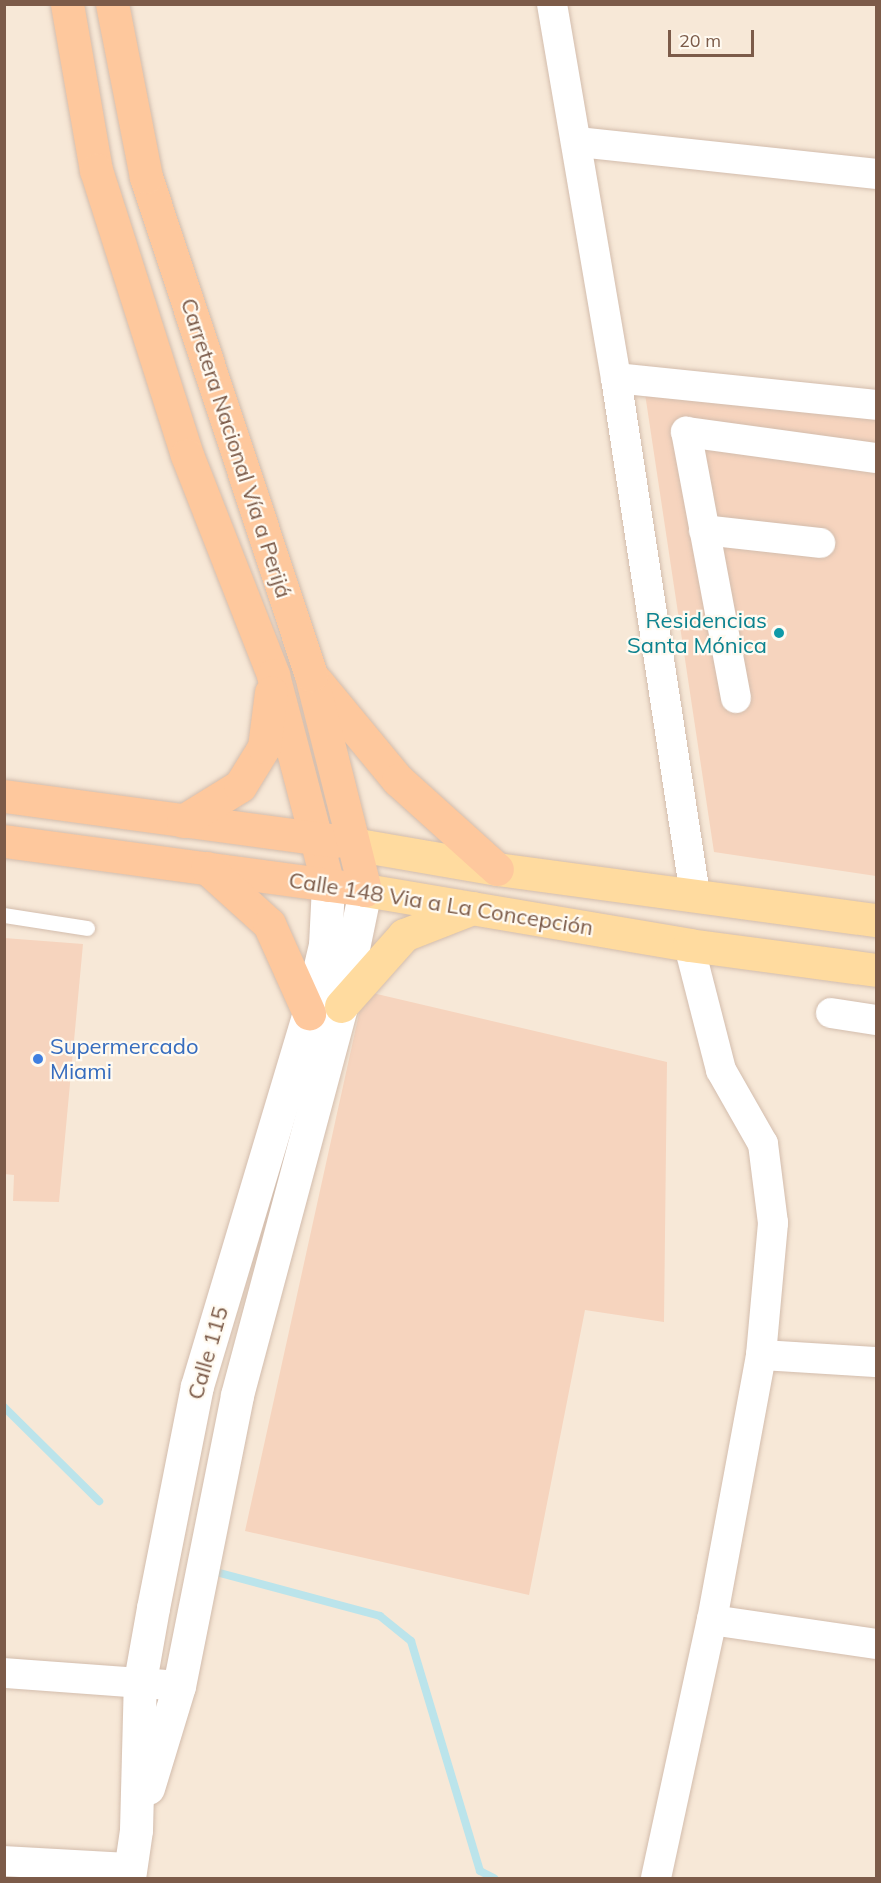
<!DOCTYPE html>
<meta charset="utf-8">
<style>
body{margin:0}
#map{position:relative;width:881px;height:1883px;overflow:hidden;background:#fef6e9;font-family:Mulish,sans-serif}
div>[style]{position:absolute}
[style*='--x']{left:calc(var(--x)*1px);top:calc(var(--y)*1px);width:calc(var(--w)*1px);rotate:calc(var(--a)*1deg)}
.residential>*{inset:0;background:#f7e8d7;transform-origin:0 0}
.stream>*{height:8px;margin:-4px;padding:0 4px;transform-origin:4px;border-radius:4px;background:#bbe4eb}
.building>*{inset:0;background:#f6d4be}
.roads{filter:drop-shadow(0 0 2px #d3bdad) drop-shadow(0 0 2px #d3bdad)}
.service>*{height:15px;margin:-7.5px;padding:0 7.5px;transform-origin:7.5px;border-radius:7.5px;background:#fff}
.minor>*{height:30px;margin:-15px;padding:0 15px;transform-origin:15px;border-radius:15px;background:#fff}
.tertiary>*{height:33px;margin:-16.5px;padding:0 16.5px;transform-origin:16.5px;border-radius:16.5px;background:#fff}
.primary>*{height:33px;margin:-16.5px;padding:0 16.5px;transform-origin:16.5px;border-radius:16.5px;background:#ffdb9f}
.trunk>*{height:33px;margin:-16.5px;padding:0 16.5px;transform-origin:16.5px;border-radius:16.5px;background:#fec89d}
.dots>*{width:16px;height:16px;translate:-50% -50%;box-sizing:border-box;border:3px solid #fffaf1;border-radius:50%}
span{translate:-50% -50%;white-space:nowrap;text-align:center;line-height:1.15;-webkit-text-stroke:4.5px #fffaf1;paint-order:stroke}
.street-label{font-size:22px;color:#7c5b49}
.culture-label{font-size:22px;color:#0d838f}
.right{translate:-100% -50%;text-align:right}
.shop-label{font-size:22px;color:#366cbe}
.left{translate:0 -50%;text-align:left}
.frame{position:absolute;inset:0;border:6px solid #7c5b49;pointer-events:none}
.scale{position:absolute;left:668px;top:30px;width:86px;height:27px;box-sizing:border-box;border:3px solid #7c5b49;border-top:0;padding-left:8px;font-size:18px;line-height:21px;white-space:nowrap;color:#7c5b49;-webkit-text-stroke:4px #fffaf1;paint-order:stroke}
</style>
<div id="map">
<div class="residential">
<div style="left:5px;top:5px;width:871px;height:1873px"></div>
</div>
<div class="stream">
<div style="--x:4;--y:1407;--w:134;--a:44.7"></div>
<div style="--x:216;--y:1572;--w:170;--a:15"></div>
<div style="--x:380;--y:1616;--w:40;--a:39"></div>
<div style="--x:411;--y:1641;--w:240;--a:73.3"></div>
<div style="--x:480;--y:1871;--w:16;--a:27"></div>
</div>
<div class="building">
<div style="clip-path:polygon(644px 387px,876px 414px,876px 876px,714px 852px)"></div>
<div style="clip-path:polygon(4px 938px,83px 944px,59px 1202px,13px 1201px,14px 1175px,4px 1174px)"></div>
<div style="clip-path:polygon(364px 991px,667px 1062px,664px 1322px,585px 1310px,529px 1595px,245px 1531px)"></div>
</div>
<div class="roads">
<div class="service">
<div style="--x:4;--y:915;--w:84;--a:8.9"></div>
</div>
<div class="minor">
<div style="--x:552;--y:4;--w:379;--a:80.3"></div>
<div style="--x:616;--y:378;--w:523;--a:81.31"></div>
<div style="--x:578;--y:142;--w:300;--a:6.1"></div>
<div style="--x:616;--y:378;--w:261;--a:5.9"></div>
<div style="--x:704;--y:530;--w:117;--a:6.4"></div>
<div style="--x:736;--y:698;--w:271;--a:-100.6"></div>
<div style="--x:686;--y:432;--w:192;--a:7.8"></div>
<div style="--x:831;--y:1013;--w:46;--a:8.8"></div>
<div style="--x:761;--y:1355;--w:115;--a:3.5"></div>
<div style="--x:712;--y:1620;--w:166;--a:8.3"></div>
<div style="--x:4;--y:1673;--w:175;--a:4.2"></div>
<div style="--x:4;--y:1861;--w:127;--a:3.2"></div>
<div style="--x:656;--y:1878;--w:264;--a:-77.8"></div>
<div style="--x:712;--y:1620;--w:269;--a:-79.5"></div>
<div style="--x:761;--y:1355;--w:133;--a:-84.8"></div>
<div style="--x:773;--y:1223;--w:80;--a:-97.2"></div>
<div style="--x:763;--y:1144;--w:85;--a:-119.6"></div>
<div style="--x:721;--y:1070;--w:129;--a:-104.4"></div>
</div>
<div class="tertiary">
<div style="--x:148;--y:1788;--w:107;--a:-73.1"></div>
<div style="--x:179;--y:1686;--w:297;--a:-78.7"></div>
<div style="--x:237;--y:1395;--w:403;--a:-75"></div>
<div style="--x:341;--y:1006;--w:118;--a:-78.3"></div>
<div style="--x:129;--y:1878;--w:49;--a:-81.7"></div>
<div style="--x:136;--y:1830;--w:149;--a:-88.5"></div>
<div style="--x:140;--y:1681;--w:74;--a:-79.9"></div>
<div style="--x:153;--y:1608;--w:226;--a:-78.8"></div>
<div style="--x:197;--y:1386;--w:389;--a:-73.3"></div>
<div style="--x:309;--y:1013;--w:70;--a:-76.8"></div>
<div style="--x:325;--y:945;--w:60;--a:-87.1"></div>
</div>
<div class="primary">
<div style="--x:353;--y:844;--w:146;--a:9.8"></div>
<div style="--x:497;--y:869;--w:382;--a:7.7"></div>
<div style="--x:365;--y:890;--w:329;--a:9.6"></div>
<div style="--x:689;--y:945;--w:189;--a:7.6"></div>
<div style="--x:341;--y:1006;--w:95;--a:-48.4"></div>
<div style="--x:404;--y:935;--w:74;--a:-21.4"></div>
</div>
<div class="trunk">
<div style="--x:67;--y:4;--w:169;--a:80.1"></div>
<div style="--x:96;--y:170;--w:299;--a:72.3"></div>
<div style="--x:187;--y:455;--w:236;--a:68.6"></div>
<div style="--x:273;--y:675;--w:217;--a:75.3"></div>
<div style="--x:316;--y:681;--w:129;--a:50.4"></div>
<div style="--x:398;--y:780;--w:133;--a:42"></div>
<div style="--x:4;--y:796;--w:335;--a:7.7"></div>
<div style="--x:183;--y:821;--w:67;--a:-31.6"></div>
<div style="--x:240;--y:786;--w:46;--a:-58.4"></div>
<div style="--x:264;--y:747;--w:55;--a:-82.7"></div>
<div style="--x:4;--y:841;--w:364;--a:7.7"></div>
<div style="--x:365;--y:890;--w:222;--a:-104.1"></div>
<div style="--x:311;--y:675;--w:525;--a:-108.33"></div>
<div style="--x:146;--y:177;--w:176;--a:-101.1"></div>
<div style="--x:207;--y:868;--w:84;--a:42.1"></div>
<div style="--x:269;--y:924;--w:98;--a:65.8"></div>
</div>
</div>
<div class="dots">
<div style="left:779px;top:633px;background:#0f9aa8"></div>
<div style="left:38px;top:1059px;background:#3f7fe0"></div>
</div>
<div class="street-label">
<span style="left:236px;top:448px;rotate:72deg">Carretera Nacional Vía a Perijá</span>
<span style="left:441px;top:904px;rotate:9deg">Calle 148 Via a La Concepción</span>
<span style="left:208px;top:1353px;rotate:-74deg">Calle 115</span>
</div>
<div class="culture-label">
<span class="right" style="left:767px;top:633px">Residencias<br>Santa Mónica</span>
</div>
<div class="shop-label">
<span class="left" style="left:50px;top:1059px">Supermercado<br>Miami</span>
</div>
<div class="frame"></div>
<div class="scale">20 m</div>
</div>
